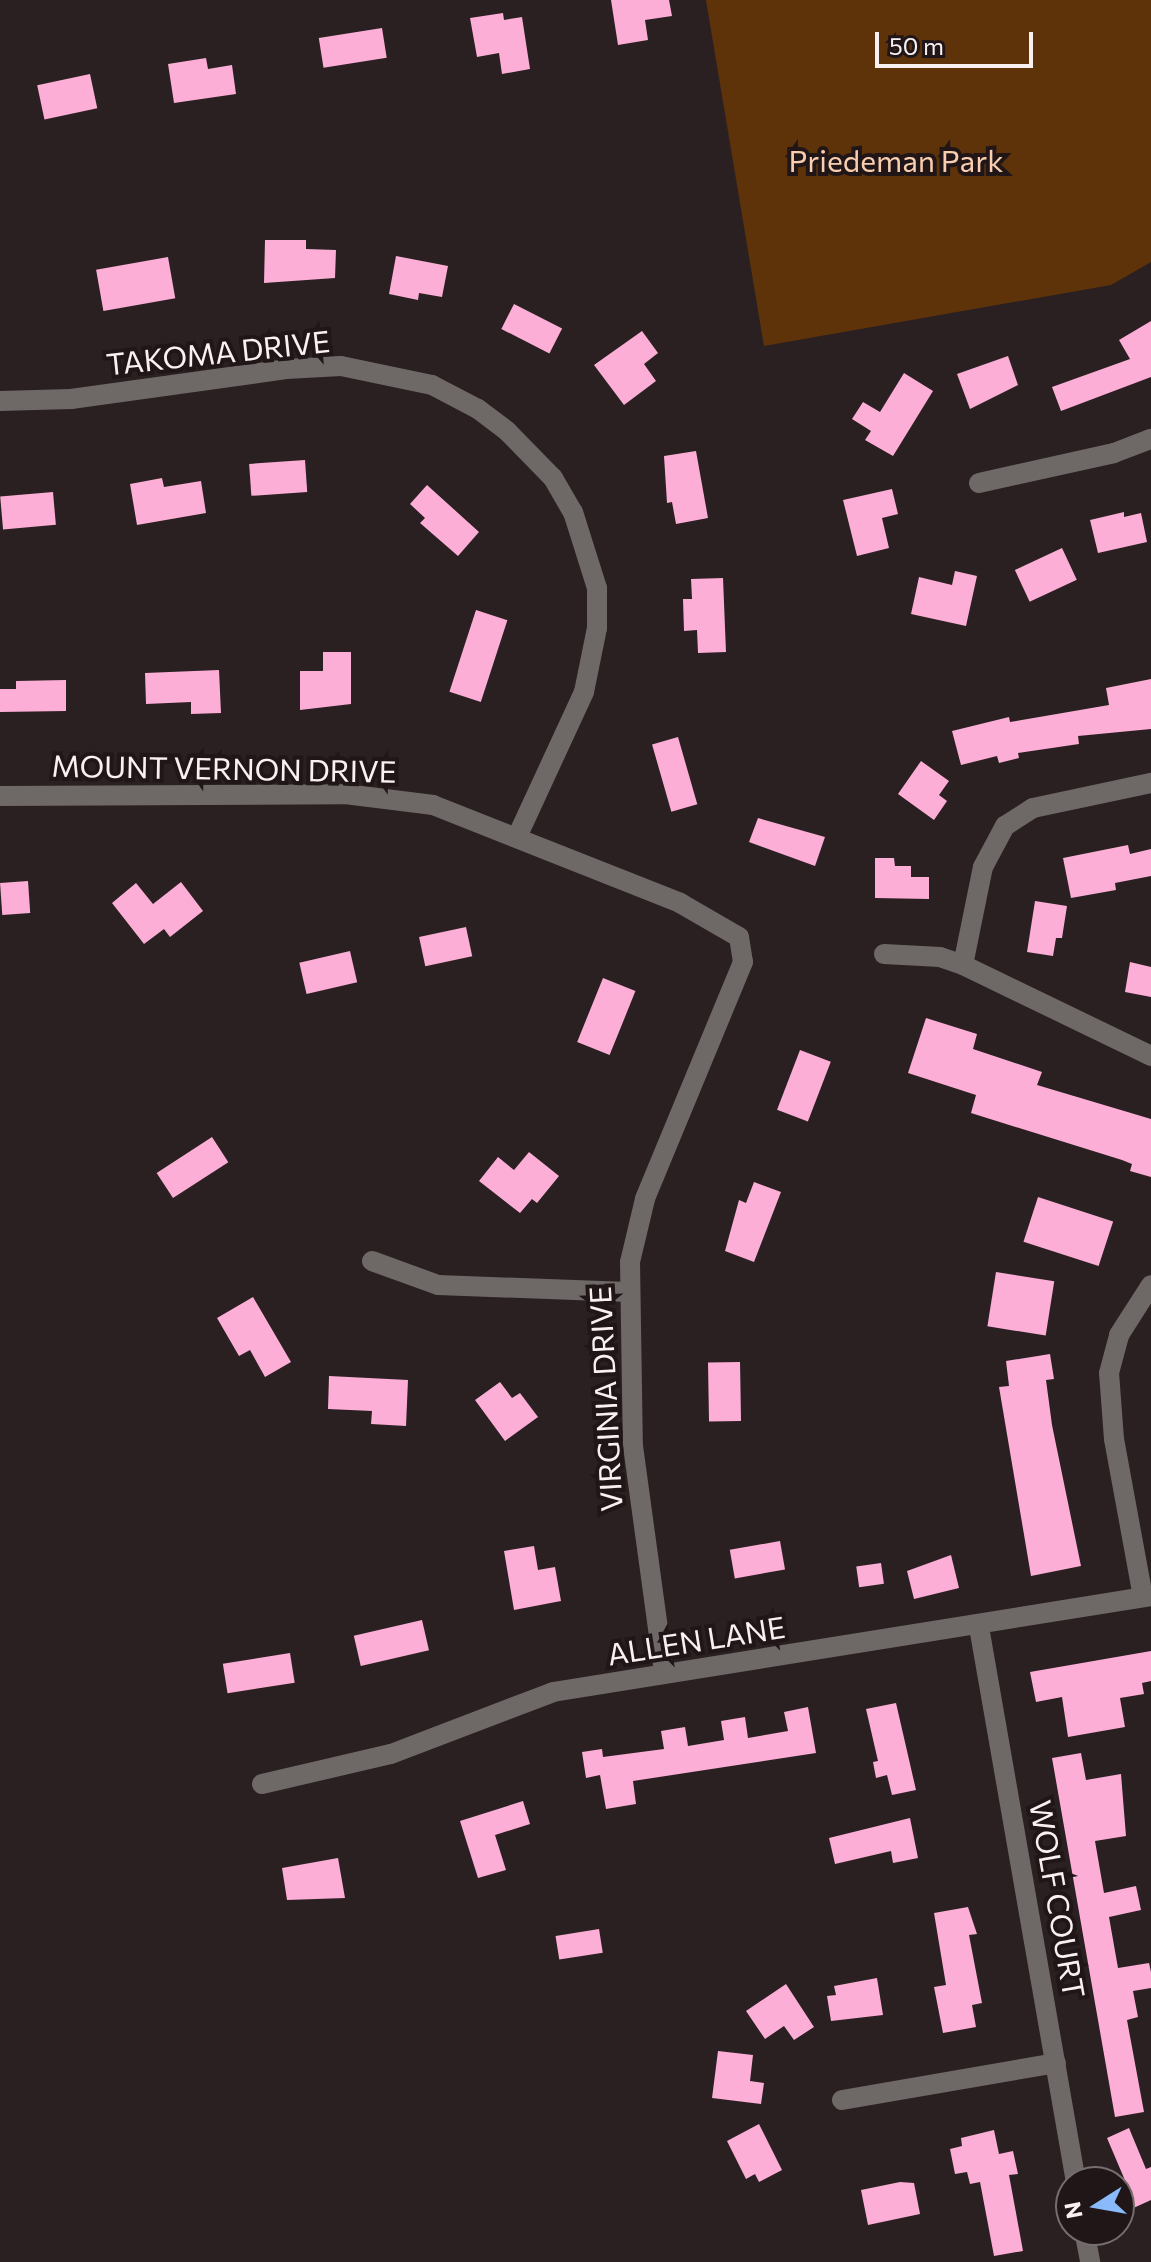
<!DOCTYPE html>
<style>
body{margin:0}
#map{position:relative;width:1151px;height:2262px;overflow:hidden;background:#2a2021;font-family:Commissioner,sans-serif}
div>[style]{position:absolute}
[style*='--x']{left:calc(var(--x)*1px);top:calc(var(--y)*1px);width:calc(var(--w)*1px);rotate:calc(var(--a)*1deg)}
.green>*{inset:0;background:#5f330a}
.building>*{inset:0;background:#fdaed6;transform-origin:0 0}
.minor>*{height:20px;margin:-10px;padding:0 10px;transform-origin:10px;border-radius:10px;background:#6e6967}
span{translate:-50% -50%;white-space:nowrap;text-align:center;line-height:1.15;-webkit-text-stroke:8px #201618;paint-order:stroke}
.park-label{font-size:30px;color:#f9cdaf}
.street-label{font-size:30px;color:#f8f0f1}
.north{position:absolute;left:1055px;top:2166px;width:80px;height:80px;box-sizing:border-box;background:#201618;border:2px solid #766d6f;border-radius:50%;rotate:259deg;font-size:22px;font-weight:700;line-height:32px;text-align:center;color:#f8f0f1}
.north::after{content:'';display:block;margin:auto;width:28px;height:36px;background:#89bafc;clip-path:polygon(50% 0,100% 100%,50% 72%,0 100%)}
.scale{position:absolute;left:875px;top:32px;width:158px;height:36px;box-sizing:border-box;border:4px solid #f8f0f1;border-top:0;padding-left:10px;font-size:24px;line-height:28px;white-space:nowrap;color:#f8f0f1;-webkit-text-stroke:6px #201618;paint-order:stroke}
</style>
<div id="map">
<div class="green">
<div style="clip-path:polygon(706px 0,1151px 0,1151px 262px,1111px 285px,764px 346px)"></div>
</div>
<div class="building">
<div style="clip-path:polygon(611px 0,669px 0,672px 16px,645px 20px,648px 40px,618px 45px)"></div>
<div style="clip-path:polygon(503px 13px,504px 20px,522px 17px,530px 69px,502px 74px,499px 53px,477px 57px,470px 18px)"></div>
<div style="left:382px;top:28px;width:30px;height:64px;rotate:81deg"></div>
<div style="clip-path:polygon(206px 58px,208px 69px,232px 65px,236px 94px,174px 103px,168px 64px)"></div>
<div style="left:90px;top:74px;width:35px;height:54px;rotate:78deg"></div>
<div style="clip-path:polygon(265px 240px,306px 240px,306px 249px,336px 250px,335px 278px,264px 283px)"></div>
<div style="clip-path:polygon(396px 256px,448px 266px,442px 297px,419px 293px,418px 300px,389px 294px)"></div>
<div style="left:168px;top:257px;width:42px;height:73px;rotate:80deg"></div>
<div style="left:514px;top:304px;width:54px;height:28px;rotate:27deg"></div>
<div style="clip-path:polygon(1151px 321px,1151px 377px,1061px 411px,1052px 387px,1130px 359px,1119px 340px)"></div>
<div style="clip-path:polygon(642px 331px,658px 353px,644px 364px,656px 381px,624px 405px,594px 365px)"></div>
<div style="clip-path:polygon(1008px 356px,1018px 385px,970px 409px,957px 374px)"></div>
<div style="clip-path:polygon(904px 373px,933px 391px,893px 456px,865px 440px,871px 431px,852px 419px,863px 402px,880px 412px)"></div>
<div style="clip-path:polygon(696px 451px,708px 518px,676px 524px,672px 502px,667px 503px,664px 456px)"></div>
<div style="left:305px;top:460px;width:32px;height:56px;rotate:86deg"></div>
<div style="clip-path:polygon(162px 478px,164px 487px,201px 481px,206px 513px,137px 525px,130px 484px)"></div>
<div style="clip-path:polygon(427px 485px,479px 532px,458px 556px,420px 523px,425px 518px,410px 504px)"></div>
<div style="clip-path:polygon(892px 489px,898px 514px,882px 518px,889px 548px,857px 556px,843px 500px)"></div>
<div style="left:53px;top:492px;width:33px;height:53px;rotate:85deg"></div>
<div style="clip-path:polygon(1124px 512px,1124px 517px,1141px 513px,1147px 542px,1098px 553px,1090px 520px)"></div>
<div style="left:1062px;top:548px;width:35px;height:52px;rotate:65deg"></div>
<div style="clip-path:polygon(955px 571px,977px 576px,966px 626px,911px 614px,919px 577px,952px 585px)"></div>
<div style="clip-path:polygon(723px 578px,726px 652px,698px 653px,697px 630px,684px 631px,683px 599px,692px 599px,691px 579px)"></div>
<div style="left:476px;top:610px;width:33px;height:86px;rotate:18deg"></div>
<div style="clip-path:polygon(323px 652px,351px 652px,351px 704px,300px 710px,300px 671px,323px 671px)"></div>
<div style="clip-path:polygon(219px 670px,221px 713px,191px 714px,191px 702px,146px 704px,145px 673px)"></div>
<div style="clip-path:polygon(1151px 679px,1151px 729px,1078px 736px,1079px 744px,1018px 753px,1019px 758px,999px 763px,997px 756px,961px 765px,952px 731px,1009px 717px,1010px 722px,1109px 705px,1106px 688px)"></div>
<div style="clip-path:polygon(66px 680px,66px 711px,0 712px,0 689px,16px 689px,16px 681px)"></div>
<div style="left:678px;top:737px;width:70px;height:27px;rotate:74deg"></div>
<div style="clip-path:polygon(921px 761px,949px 781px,939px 795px,947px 801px,934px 820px,898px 794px)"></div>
<div style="clip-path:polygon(758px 818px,825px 837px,815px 866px,749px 842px)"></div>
<div style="clip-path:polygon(1128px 845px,1130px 854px,1151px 849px,1151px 876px,1115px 883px,1116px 890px,1071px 898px,1063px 858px)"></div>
<div style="clip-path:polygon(875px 858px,894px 858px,895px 866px,911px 866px,911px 877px,929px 877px,929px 899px,875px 898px)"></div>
<div style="left:28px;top:881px;width:32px;height:28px;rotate:86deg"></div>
<div style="clip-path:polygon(181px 882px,203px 911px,170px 937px,164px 929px,144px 944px,112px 903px,136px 883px,153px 904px)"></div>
<div style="clip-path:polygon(1035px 901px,1067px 906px,1062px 938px,1056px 938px,1053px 956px,1027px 952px)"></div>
<div style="left:466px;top:927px;width:30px;height:48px;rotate:78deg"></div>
<div style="left:350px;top:951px;width:32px;height:52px;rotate:77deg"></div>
<div style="clip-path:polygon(1130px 962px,1151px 967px,1151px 997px,1125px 992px)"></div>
<div style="left:603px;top:978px;width:35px;height:69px;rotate:22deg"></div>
<div style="clip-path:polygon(926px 1018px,977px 1034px,973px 1049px,1042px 1072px,1037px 1085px,1151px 1119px,1151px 1177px,1130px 1171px,1132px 1164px,1122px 1160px,971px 1113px,976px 1095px,908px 1073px)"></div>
<div style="left:800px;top:1050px;width:33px;height:64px;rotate:21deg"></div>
<div style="left:212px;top:1137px;width:30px;height:66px;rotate:57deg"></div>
<div style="clip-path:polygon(529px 1152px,559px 1176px,537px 1203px,532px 1199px,520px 1213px,479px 1181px,498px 1157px,514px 1170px)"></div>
<div style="clip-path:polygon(754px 1182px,781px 1192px,754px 1262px,725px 1251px,739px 1200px,746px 1203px)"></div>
<div style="left:1038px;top:1197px;width:79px;height:47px;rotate:18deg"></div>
<div style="left:996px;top:1272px;width:59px;height:55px;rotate:9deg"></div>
<div style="clip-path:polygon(253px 1297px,291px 1362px,265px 1377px,250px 1350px,239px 1356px,217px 1318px)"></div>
<div style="clip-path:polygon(1050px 1354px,1054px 1379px,1046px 1380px,1052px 1425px,1081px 1566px,1031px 1576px,999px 1387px,1009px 1386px,1006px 1361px)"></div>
<div style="left:740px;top:1362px;width:59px;height:32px;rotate:89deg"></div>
<div style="clip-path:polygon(329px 1376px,408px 1380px,406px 1426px,371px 1424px,372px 1411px,328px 1409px)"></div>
<div style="clip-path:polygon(500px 1382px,512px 1398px,520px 1393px,538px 1417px,505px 1441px,475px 1400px)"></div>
<div style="left:780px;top:1541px;width:29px;height:51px;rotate:80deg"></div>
<div style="clip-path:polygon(534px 1546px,538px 1570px,555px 1567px,561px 1601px,514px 1610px,504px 1551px)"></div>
<div style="clip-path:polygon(951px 1555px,959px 1588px,914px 1599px,907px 1571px)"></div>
<div style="left:881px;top:1563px;width:21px;height:25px;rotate:82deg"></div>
<div style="left:422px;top:1620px;width:31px;height:70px;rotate:77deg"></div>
<div style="clip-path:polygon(1151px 1651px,1151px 1681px,1142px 1683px,1144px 1694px,1120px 1698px,1125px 1727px,1068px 1737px,1062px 1697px,1036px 1702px,1030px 1672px)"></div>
<div style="left:290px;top:1653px;width:30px;height:68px;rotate:81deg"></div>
<div style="clip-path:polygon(896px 1703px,916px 1790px,892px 1795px,887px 1775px,876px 1778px,873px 1762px,878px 1761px,866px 1709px)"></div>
<div style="clip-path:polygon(808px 1707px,816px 1753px,633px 1781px,636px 1804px,606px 1809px,600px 1775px,586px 1778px,582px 1752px,602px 1749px,603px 1757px,664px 1749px,661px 1731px,685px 1727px,688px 1746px,724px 1740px,721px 1721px,745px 1717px,748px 1738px,788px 1731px,784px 1712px)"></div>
<div style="clip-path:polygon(1081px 1753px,1086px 1780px,1121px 1774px,1126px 1836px,1095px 1841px,1104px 1893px,1136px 1886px,1141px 1910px,1109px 1917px,1118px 1968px,1149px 1963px,1151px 1972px,1151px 1988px,1133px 1991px,1138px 2017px,1127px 2020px,1144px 2112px,1115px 2117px,1052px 1758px)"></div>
<div style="clip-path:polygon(523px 1801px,530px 1824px,495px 1835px,506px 1870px,478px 1878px,460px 1821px)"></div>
<div style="clip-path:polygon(910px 1818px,918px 1858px,893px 1863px,891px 1851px,835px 1864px,829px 1838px)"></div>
<div style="clip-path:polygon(338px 1858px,345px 1898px,287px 1900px,282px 1868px)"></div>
<div style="clip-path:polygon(968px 1907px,977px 1934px,969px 1935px,982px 2003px,972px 2005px,976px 2027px,943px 2033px,934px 1987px,946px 1985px,934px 1913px)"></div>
<div style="left:599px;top:1929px;width:24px;height:44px;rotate:81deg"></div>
<div style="clip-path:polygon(877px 1978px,883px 2015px,831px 2021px,827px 1996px,836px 1995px,834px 1986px)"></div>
<div style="clip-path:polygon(786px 1984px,814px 2027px,794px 2040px,784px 2026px,765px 2039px,746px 2011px)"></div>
<div style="clip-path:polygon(718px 2051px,753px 2055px,750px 2081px,764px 2083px,761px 2104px,712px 2098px)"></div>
<div style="clip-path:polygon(759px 2124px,782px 2170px,759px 2182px,755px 2174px,746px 2179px,727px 2141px)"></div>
<div style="clip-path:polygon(1129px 2128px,1146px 2169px,1151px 2167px,1151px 2200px,1129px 2210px,1117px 2181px,1124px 2178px,1107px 2138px)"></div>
<div style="clip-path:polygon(994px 2130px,999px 2154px,1013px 2151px,1018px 2174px,1009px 2175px,1023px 2251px,994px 2256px,980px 2182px,970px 2184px,967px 2172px,955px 2174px,950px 2149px,962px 2146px,961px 2138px)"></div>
<div style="clip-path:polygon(900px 2182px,914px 2183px,920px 2214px,868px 2225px,861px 2190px)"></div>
</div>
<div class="minor">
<div style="--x:0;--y:401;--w:71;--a:-1.6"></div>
<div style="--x:71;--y:399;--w:217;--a:-7.9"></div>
<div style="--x:286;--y:369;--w:55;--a:-3.1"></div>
<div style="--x:341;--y:366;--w:93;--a:11.8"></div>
<div style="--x:432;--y:385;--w:52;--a:27.6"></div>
<div style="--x:478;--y:409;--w:36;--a:37"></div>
<div style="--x:507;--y:431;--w:66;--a:45.6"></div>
<div style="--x:553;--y:478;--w:39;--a:60"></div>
<div style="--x:573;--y:512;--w:80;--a:72.5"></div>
<div style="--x:597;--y:588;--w:40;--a:90"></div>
<div style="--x:597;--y:628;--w:65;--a:101.5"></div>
<div style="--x:584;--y:692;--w:157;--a:114.8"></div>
<div style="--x:979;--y:483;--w:138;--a:-12.5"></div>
<div style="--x:1114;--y:453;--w:40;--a:-21"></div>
<div style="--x:0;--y:796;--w:345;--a:-0.3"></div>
<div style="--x:345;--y:794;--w:89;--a:7.1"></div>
<div style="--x:433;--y:805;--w:266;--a:21.6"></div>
<div style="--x:680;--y:903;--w:68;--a:30"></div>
<div style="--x:739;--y:937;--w:25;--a:81"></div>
<div style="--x:743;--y:962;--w:256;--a:112.5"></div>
<div style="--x:645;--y:1199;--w:65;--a:103.4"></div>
<div style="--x:630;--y:1262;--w:184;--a:89.1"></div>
<div style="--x:633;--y:1446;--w:229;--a:82.2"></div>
<div style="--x:884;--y:954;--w:56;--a:3.1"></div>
<div style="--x:940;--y:957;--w:24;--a:19"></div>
<div style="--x:963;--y:965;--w:209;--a:25.8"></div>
<div style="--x:963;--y:965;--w:100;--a:-78.5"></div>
<div style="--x:983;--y:867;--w:47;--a:-61.8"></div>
<div style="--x:1005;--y:826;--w:33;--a:-33"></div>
<div style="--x:1033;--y:808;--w:121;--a:-12"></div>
<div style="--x:372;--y:1261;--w:70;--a:20"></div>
<div style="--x:438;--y:1285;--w:190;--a:2.1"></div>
<div style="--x:1143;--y:1597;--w:161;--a:-100.4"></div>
<div style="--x:1114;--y:1439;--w:66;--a:-94.3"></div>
<div style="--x:1109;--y:1373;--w:39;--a:-75"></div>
<div style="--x:1119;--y:1335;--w:59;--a:-57.4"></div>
<div style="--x:979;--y:1627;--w:563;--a:80.09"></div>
<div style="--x:262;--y:1784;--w:132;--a:-13.1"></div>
<div style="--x:391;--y:1754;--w:173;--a:-20.9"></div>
<div style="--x:553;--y:1692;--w:606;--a:-9.12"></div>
<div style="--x:842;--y:2100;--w:217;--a:-9.8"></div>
<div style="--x:1084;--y:2230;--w:33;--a:79"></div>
</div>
<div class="park-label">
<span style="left:896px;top:160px">Priedeman Park</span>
</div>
<div class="street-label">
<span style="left:218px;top:352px;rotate:-6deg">TAKOMA DRIVE</span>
<span style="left:224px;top:768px;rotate:1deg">MOUNT VERNON DRIVE</span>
<span style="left:605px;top:1399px;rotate:-93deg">VIRGINIA DRIVE</span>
<span style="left:696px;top:1640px;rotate:-9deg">ALLEN LANE</span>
<span style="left:1058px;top:1899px;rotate:80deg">WOLF COURT</span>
</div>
<div class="north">N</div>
<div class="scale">50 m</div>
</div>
